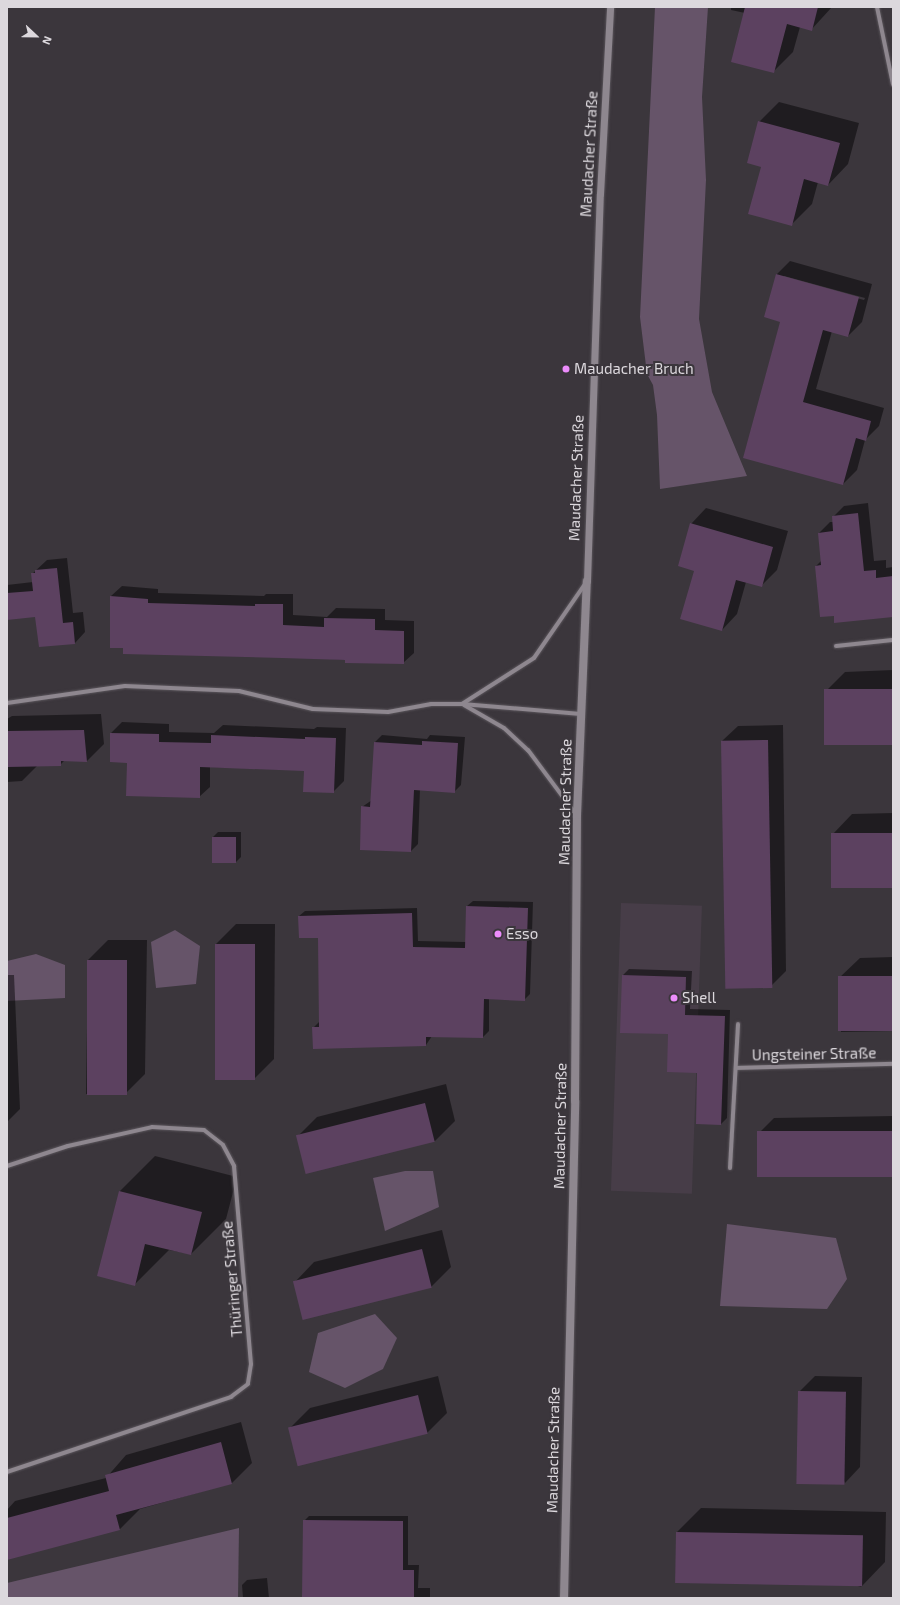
<!DOCTYPE html>
<meta charset="utf-8">
<style>
body{margin:0}
#map{position:relative;width:900px;height:1605px;overflow:hidden;background:#3b363c;font-family:"Exo 2",sans-serif}
div>[style]{position:absolute}
[style*='--x']{left:calc(var(--x)*1px);top:calc(var(--y)*1px);width:calc(var(--w)*1px);rotate:calc(var(--a)*1deg)}
.built>*{inset:0;background:#473d48;transform-origin:0 0}
.green>*{inset:0;background:#665469}
.shadow>*{inset:0;background:#0007}
.building>*{inset:0;background:#5c4160;transform-origin:0 0}
.roads{filter:drop-shadow(0 0 1px #5a555b) drop-shadow(0 0 1px #5a555b)}
.minor>*{height:4px;margin:-2px;padding:0 2px;transform-origin:2px;border-radius:2px;background:#8e878f}
.tertiary>*{height:7px;margin:-3.5px;padding:0 3.5px;transform-origin:3.5px;border-radius:3.5px;background:#8e878f}
.secondary>*{height:8px;margin:-4px;padding:0 4px;transform-origin:4px;border-radius:4px;background:#8e878f}
.dots>*{width:11px;height:11px;translate:-50% -50%;box-sizing:border-box;border:2px solid #3b363c;border-radius:50%}
span{translate:-50% -50%;white-space:nowrap;text-align:center;line-height:1.15;-webkit-text-stroke:4px #3b363c;paint-order:stroke}
.street-label{font-size:15px;color:#dcd8dd}
.poi-label{font-size:15px;color:#dcd8dd}
.left{translate:0 -50%;text-align:left}
.frame{position:absolute;inset:0;border:8px solid #dcd8dd;pointer-events:none}
.north{position:absolute;left:16px;top:16px;width:40px;height:40px;-webkit-text-stroke:3px #3b363c;paint-order:stroke;rotate:112deg;font-size:11px;font-weight:700;line-height:16px;text-align:center;color:#dcd8dd}
.north::after{content:'';display:block;margin:auto;width:14px;height:18px;background:#dcd8dd;clip-path:polygon(50% 0,100% 100%,50% 72%,0 100%)}
</style>
<div id="map">
<div class="built">
<div style="left:621px;top:903px;width:81px;height:288px;rotate:2deg"></div>
</div>
<div class="green">
<div style="clip-path:polygon(655px 7px,708px 7px,702px 97px,706px 180px,699px 319px,712px 392px,747px 476px,660px 489px,657px 415px,653px 385px,647px 374px,640px 317px)"></div>
<div style="clip-path:polygon(175px 930px,200px 946px,196px 984px,156px 988px,151px 942px)"></div>
<div style="clip-path:polygon(36px 954px,65px 965px,65px 998px,7px 1001px,7px 961px)"></div>
<div style="clip-path:polygon(405px 1171px,433px 1171px,439px 1207px,385px 1231px,373px 1178px)"></div>
<div style="clip-path:polygon(727px 1224px,836px 1238px,847px 1279px,827px 1309px,720px 1306px)"></div>
<div style="clip-path:polygon(375px 1314px,397px 1338px,383px 1369px,345px 1388px,309px 1372px,318px 1333px)"></div>
<div style="clip-path:polygon(239px 1528px,238px 1598px,7px 1598px,7px 1583px)"></div>
</div>
<div class="shadow">
<div style="clip-path:polygon(731px 7px,832px 7px,811px 30px,800px 27px,793px 52px,773px 72px,745px 13px,731px 10px)"></div>
<div style="clip-path:polygon(779px 102px,859px 123px,848px 164px,828px 185px,818px 182px,812px 204px,791px 225px,762px 166px,759px 122px)"></div>
<div style="clip-path:polygon(evenodd,790px 261px,872px 284px,862px 322px,848px 336px,832px 331px,816px 389px,884px 408px,879px 426px,865px 440px,857px 470px,843px 484px,744px 457px,781px 321px,776px 275px,790px 261px,784px 276px,865px 298px,864px 300px,784px 278px,784px 276px)"></div>
<div style="clip-path:polygon(868px 503px,874px 561px,886px 560px,886px 568px,893px 567px,893px 616px,835px 615px,816px 566px,822px 560px,819px 533px,830px 522px,834px 522px,833px 517px,844px 506px)"></div>
<div style="clip-path:polygon(706px 508px,788px 531px,777px 570px,761px 586px,746px 582px,737px 614px,722px 630px,695px 570px,691px 524px)"></div>
<div style="clip-path:polygon(67px 558px,73px 613px,83px 612px,85px 632px,75px 643px,36px 616px,7px 619px,7px 585px,33px 582px,32px 574px,47px 560px)"></div>
<div style="clip-path:polygon(122px 586px,158px 589px,158px 593px,264px 596px,266px 594px,293px 594px,293px 615px,327px 617px,336px 608px,385px 609px,385px 620px,414px 621px,414px 653px,403px 663px,111px 647px,111px 596px)"></div>
<div style="clip-path:polygon(893px 670px,893px 744px,825px 692px,845px 672px)"></div>
<div style="clip-path:polygon(101px 714px,104px 744px,87px 761px,65px 760px,60px 765px,38px 765px,22px 781px,7px 782px,7px 719px,12px 716px)"></div>
<div style="clip-path:polygon(122px 722px,169px 724px,169px 732px,214px 733px,223px 725px,314px 729px,317px 727px,346px 728px,344px 781px,333px 792px,305px 770px,210px 767px,210px 787px,199px 797px,128px 762px,111px 761px,111px 733px)"></div>
<div style="clip-path:polygon(783px 725px,786px 971px,770px 987px,722px 741px,738px 726px)"></div>
<div style="clip-path:polygon(382px 735px,427px 739px,430px 735px,465px 737px,461px 785px,454px 792px,420px 789px,418px 844px,411px 851px,362px 807px,372px 800px,375px 742px)"></div>
<div style="clip-path:polygon(893px 813px,893px 887px,832px 835px,852px 814px)"></div>
<div style="clip-path:polygon(218px 832px,241px 832px,241px 857px,236px 862px,213px 837px)"></div>
<div style="clip-path:polygon(473px 901px,533px 902px,530px 994px,524px 1000px,489px 999px,489px 1031px,483px 1037px,432px 1036px,426px 1045px,313px 1028px,319px 1022px,319px 937px,299px 916px,305px 911px,417px 908px,418px 941px,466px 942px,467px 906px)"></div>
<div style="clip-path:polygon(236px 924px,275px 924px,274px 1059px,254px 1079px,216px 944px)"></div>
<div style="clip-path:polygon(108px 940px,147px 940px,145px 1074px,125px 1094px,86px 1094px,88px 960px)"></div>
<div style="clip-path:polygon(893px 957px,893px 1031px,841px 1032px,839px 978px,860px 958px)"></div>
<div style="clip-path:polygon(629px 969px,692px 971px,690px 1009px,730px 1010px,727px 1118px,721px 1124px,698px 1072px,623px 975px)"></div>
<div style="clip-path:polygon(7px 975px,14px 975px,20px 1109px,7px 1122px)"></div>
<div style="clip-path:polygon(446px 1084px,455px 1121px,435px 1141px,297px 1137px,317px 1117px)"></div>
<div style="clip-path:polygon(893px 1116px,893px 1176px,758px 1134px,774px 1118px)"></div>
<div style="clip-path:polygon(155px 1156px,237px 1177px,226px 1219px,191px 1254px,169px 1250px,134px 1285px,120px 1191px)"></div>
<div style="clip-path:polygon(442px 1230px,451px 1267px,431px 1287px,294px 1283px,314px 1262px)"></div>
<div style="clip-path:polygon(893px 1304px,893px 1329px,892px 1305px)"></div>
<div style="clip-path:polygon(438px 1376px,447px 1413px,427px 1433px,290px 1428px,310px 1408px)"></div>
<div style="clip-path:polygon(815px 1376px,862px 1377px,860px 1467px,845px 1483px,799px 1392px)"></div>
<div style="clip-path:polygon(241px 1422px,252px 1463px,232px 1483px,140px 1509px,120px 1529px,7px 1559px,7px 1510px,15px 1501px,106px 1478px,126px 1455px)"></div>
<div style="clip-path:polygon(701px 1508px,886px 1512px,885px 1562px,861px 1587px,677px 1532px)"></div>
<div style="clip-path:polygon(309px 1516px,408px 1516px,408px 1565px,419px 1565px,418px 1588px,430px 1588px,430px 1598px,303px 1598px,304px 1521px)"></div>
<div style="clip-path:polygon(267px 1578px,269px 1598px,243px 1598px,242px 1585px,247px 1580px)"></div>
</div>
<div class="building">
<div style="clip-path:polygon(745px 7px,818px 7px,812px 31px,787px 24px,774px 73px,731px 62px)"></div>
<div style="clip-path:polygon(758px 121px,840px 143px,828px 186px,804px 179px,792px 226px,748px 214px,761px 167px,747px 163px)"></div>
<div style="clip-path:polygon(776px 274px,859px 297px,848px 337px,823px 330px,803px 402px,871px 421px,866px 441px,856px 438px,843px 485px,743px 458px,780px 322px,764px 317px)"></div>
<div style="clip-path:polygon(858px 513px,864px 571px,876px 570px,876px 578px,893px 576px,893px 617px,834px 623px,834px 616px,820px 617px,815px 566px,821px 565px,818px 533px,833px 531px,832px 516px)"></div>
<div style="clip-path:polygon(690px 523px,773px 547px,762px 587px,736px 580px,722px 631px,680px 619px,694px 571px,678px 566px)"></div>
<div style="clip-path:polygon(57px 568px,63px 623px,73px 622px,75px 644px,39px 647px,35px 617px,7px 620px,7px 593px,33px 591px,31px 573px,35px 573px,35px 570px)"></div>
<div style="clip-path:polygon(110px 596px,148px 599px,148px 603px,255px 606px,255px 604px,283px 604px,283px 625px,324px 627px,324px 618px,375px 619px,375px 630px,404px 631px,404px 664px,345px 663px,345px 660px,282px 658px,123px 654px,123px 648px,110px 648px)"></div>
<div style="left:893px;top:689px;width:56px;height:69px;rotate:90deg"></div>
<div style="clip-path:polygon(84px 730px,87px 762px,61px 761px,61px 766px,7px 767px,7px 731px)"></div>
<div style="clip-path:polygon(110px 733px,159px 734px,159px 742px,211px 743px,211px 735px,305px 739px,305px 737px,336px 738px,334px 793px,303px 792px,304px 771px,200px 767px,200px 798px,126px 796px,127px 763px,110px 762px)"></div>
<div style="left:768px;top:740px;width:248px;height:47px;rotate:89deg"></div>
<div style="clip-path:polygon(422px 741px,458px 743px,455px 793px,414px 790px,411px 852px,360px 850px,361px 806px,370px 807px,374px 742px,422px 745px)"></div>
<div style="left:893px;top:833px;width:55px;height:62px;rotate:90deg"></div>
<div style="left:212px;top:837px;width:24px;height:26px"></div>
<div style="clip-path:polygon(466px 906px,528px 908px,525px 1001px,484px 999px,483px 1038px,426px 1037px,426px 1046px,313px 1049px,312px 1027px,319px 1027px,318px 938px,299px 938px,298px 916px,412px 913px,413px 947px,465px 948px)"></div>
<div style="left:215px;top:944px;width:40px;height:136px"></div>
<div style="left:87px;top:960px;width:40px;height:135px"></div>
<div style="clip-path:polygon(622px 975px,686px 977px,685px 1015px,725px 1016px,721px 1125px,696px 1124px,697px 1073px,667px 1072px,668px 1034px,620px 1033px)"></div>
<div style="left:893px;top:976px;width:55px;height:55px;rotate:90deg"></div>
<div style="left:425px;top:1103px;width:40px;height:133px;rotate:76deg"></div>
<div style="left:893px;top:1131px;width:46px;height:136px;rotate:90deg"></div>
<div style="clip-path:polygon(119px 1191px,202px 1212px,191px 1255px,145px 1244px,135px 1286px,97px 1276px)"></div>
<div style="left:422px;top:1249px;width:40px;height:133px;rotate:76deg"></div>
<div style="left:798px;top:1391px;width:48px;height:93px;rotate:1deg"></div>
<div style="left:418px;top:1395px;width:40px;height:134px;rotate:76deg"></div>
<div style="clip-path:polygon(221px 1442px,232px 1484px,116px 1515px,120px 1530px,7px 1560px,7px 1518px,109px 1491px,105px 1475px)"></div>
<div style="clip-path:polygon(303px 1520px,403px 1521px,403px 1570px,414px 1570px,414px 1598px,302px 1598px)"></div>
<div style="left:676px;top:1532px;width:187px;height:51px;rotate:1deg"></div>
</div>
<div class="roads">
<div class="minor">
<div style="--x:877;--y:7;--w:79;--a:78.3"></div>
<div style="--x:836;--y:646;--w:57;--a:-6"></div>
<div style="--x:7;--y:703;--w:119;--a:-8.2"></div>
<div style="--x:125;--y:686;--w:114;--a:2.5"></div>
<div style="--x:239;--y:691;--w:76;--a:13.7"></div>
<div style="--x:313;--y:709;--w:75;--a:2.3"></div>
<div style="--x:388;--y:712;--w:44;--a:-10.5"></div>
<div style="--x:431;--y:704;--w:31;--a:0"></div>
<div style="--x:462;--y:704;--w:119;--a:4.8"></div>
<div style="--x:462;--y:704;--w:85;--a:-32.6"></div>
<div style="--x:534;--y:658;--w:90;--a:-55.4"></div>
<div style="--x:464;--y:705;--w:46;--a:29.9"></div>
<div style="--x:504;--y:728;--w:33;--a:43"></div>
<div style="--x:528;--y:750;--w:79;--a:53.3"></div>
<div style="--x:736;--y:1068;--w:157;--a:-1.5"></div>
<div style="--x:7;--y:1166;--w:64;--a:-18.2"></div>
<div style="--x:68;--y:1146;--w:86;--a:-12.7"></div>
<div style="--x:152;--y:1127;--w:52;--a:3.3"></div>
<div style="--x:204;--y:1130;--w:24;--a:38"></div>
<div style="--x:223;--y:1145;--w:24;--a:62"></div>
<div style="--x:234;--y:1166;--w:199;--a:85.1"></div>
<div style="--x:251;--y:1364;--w:20;--a:99"></div>
<div style="--x:248;--y:1384;--w:21;--a:143"></div>
<div style="--x:231;--y:1397;--w:236;--a:161.5"></div>
<div style="--x:730;--y:1168;--w:144;--a:-86.8"></div>
</div>
<div class="tertiary">
<div style="--x:587;--y:581;--w:387;--a:-88.1"></div>
<div style="--x:600;--y:194;--w:187;--a:-86.9"></div>
</div>
<div class="secondary">
<div style="--x:564;--y:1598;--w:497;--a:-88.7"></div>
<div style="--x:575;--y:1101;--w:286;--a:-89.6"></div>
<div style="--x:577;--y:815;--w:234;--a:-87.6"></div>
</div>
</div>
<div class="dots">
<div style="left:566px;top:369px;background:#ec8cfb"></div>
<div style="left:498px;top:934px;background:#ec8cfb"></div>
<div style="left:674px;top:998px;background:#ec8cfb"></div>
</div>
<div class="street-label">
<span style="left:589px;top:154px;rotate:-87deg">Maudacher Straße</span>
<span style="left:576px;top:478px;rotate:-88deg">Maudacher Straße</span>
<span style="left:565px;top:802px;rotate:-89deg">Maudacher Straße</span>
<span style="left:814px;top:1054px;rotate:-1deg">Ungsteiner Straße</span>
<span style="left:560px;top:1126px;rotate:-89deg">Maudacher Straße</span>
<span style="left:232px;top:1279px;rotate:-95deg">Thüringer Straße</span>
<span style="left:553px;top:1450px;rotate:-89deg">Maudacher Straße</span>
</div>
<div class="poi-label">
<span class="left" style="left:574px;top:369px">Maudacher Bruch</span>
<span class="left" style="left:506px;top:934px">Esso</span>
<span class="left" style="left:682px;top:998px">Shell</span>
</div>
<div class="frame"></div>
<div class="north">N</div>
</div>
